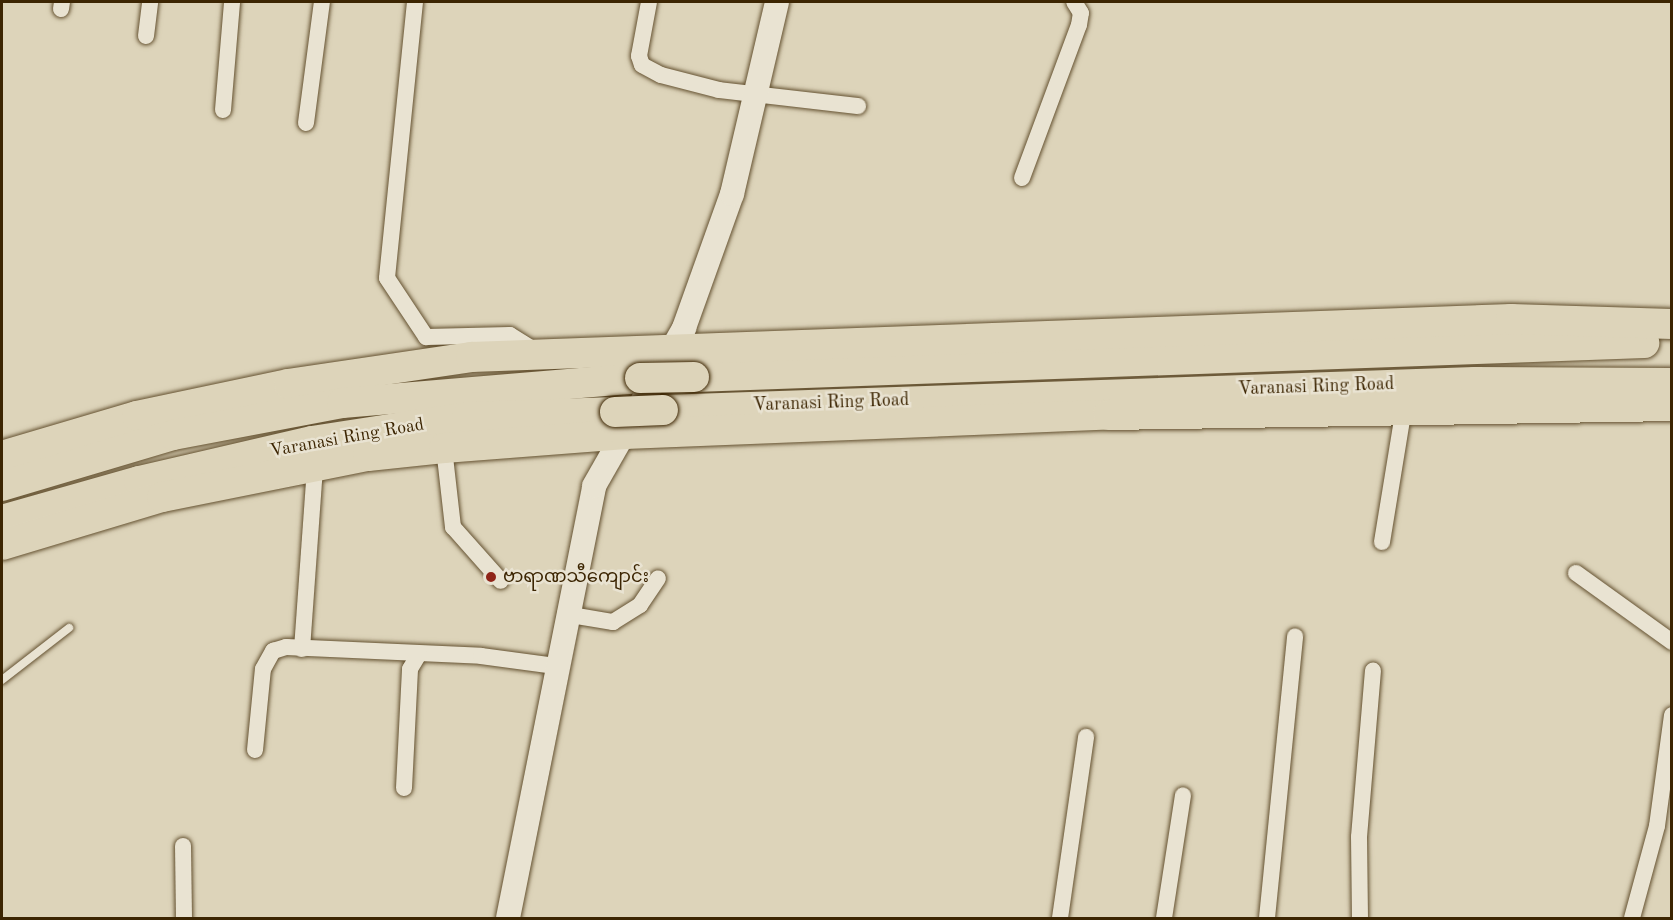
<!DOCTYPE html>
<meta charset="utf-8">
<style>
body{margin:0}
#map{position:relative;width:1673px;height:920px;overflow:hidden;background:#ddd4ba;font-family:"Old Standard TT","Noto Sans Myanmar",serif}
div>[style]{position:absolute}
[style*='--x']{left:calc(var(--x)*1px);top:calc(var(--y)*1px);width:calc(var(--w)*1px);rotate:calc(var(--a)*1deg)}
.roads{filter:drop-shadow(0 0 2px #645130) drop-shadow(0 0 2px #645130)}
.lane>*{height:8px;margin:-4px;padding:0 4px;transform-origin:4px;border-radius:4px;background:#e9e3d2}
.street>*{height:16px;margin:-8px;padding:0 8px;transform-origin:8px;border-radius:8px;background:#e9e3d2}
.secondary>*{height:24px;margin:-12px;padding:0 12px;transform-origin:12px;border-radius:12px;background:#e9e3d2}
.highway>*{height:30px;margin:-15px;padding:0 15px;transform-origin:15px;border-radius:15px;background:#ddd4ba}
.bridges{filter:drop-shadow(0 0 2px #3c2502) drop-shadow(0 0 2px #3c2502)}
.highway-bridge>*{height:30px;margin:-15px;padding:0 15px;transform-origin:15px;border-radius:15px;background:#ddd4ba}
.dots>*{width:16px;height:16px;translate:-50% -50%;box-sizing:border-box;border:3px solid #e9e3d2;border-radius:50%}
span{translate:-50% -50%;white-space:nowrap;text-align:center;line-height:1.15;-webkit-text-stroke:5px #e9e3d2;paint-order:stroke}
.street-label{font-size:18px;color:#3c2502}
.poi-label{font-size:18px;color:#3c2502}
.left{translate:0 -50%;text-align:left}
.frame{position:absolute;inset:0;border:3px solid #3c2502;pointer-events:none}
</style>
<div id="map">
<div class="roads">
<div class="lane">
<div style="--x:2;--y:680;--w:85;--a:-37.8"></div>
</div>
<div class="street">
<div style="--x:415;--y:2;--w:277;--a:95.8"></div>
<div style="--x:387;--y:278;--w:71;--a:56.5"></div>
<div style="--x:426;--y:337;--w:84;--a:-1.4"></div>
<div style="--x:510;--y:335;--w:36;--a:32"></div>
<div style="--x:649;--y:2;--w:55;--a:100.5"></div>
<div style="--x:639;--y:56;--w:9;--a:72"></div>
<div style="--x:642;--y:65;--w:21;--a:28"></div>
<div style="--x:661;--y:75;--w:60;--a:14.5"></div>
<div style="--x:719;--y:90;--w:140;--a:6.6"></div>
<div style="--x:61;--y:9;--w:7;--a:-82"></div>
<div style="--x:146;--y:36;--w:34;--a:-83"></div>
<div style="--x:223;--y:110;--w:108;--a:-85.2"></div>
<div style="--x:306;--y:123;--w:122;--a:-82.5"></div>
<div style="--x:1022;--y:178;--w:163;--a:-69.6"></div>
<div style="--x:1079;--y:25;--w:12;--a:-81"></div>
<div style="--x:1081;--y:13;--w:13;--a:-122"></div>
<div style="--x:444;--y:448;--w:80;--a:83.5"></div>
<div style="--x:453;--y:527;--w:72;--a:48.4"></div>
<div style="--x:1382;--y:542;--w:136;--a:-80.7"></div>
<div style="--x:1576;--y:573;--w:118;--a:35.7"></div>
<div style="--x:565;--y:614;--w:49;--a:9.5"></div>
<div style="--x:613;--y:622;--w:32;--a:-32"></div>
<div style="--x:640;--y:605;--w:32;--a:-56"></div>
<div style="--x:302;--y:649;--w:183;--a:-85.9"></div>
<div style="--x:255;--y:750;--w:81;--a:-84.4"></div>
<div style="--x:263;--y:669;--w:21;--a:-61"></div>
<div style="--x:273;--y:651;--w:14;--a:-17"></div>
<div style="--x:286;--y:647;--w:195;--a:2.6"></div>
<div style="--x:481;--y:656;--w:75;--a:7.7"></div>
<div style="--x:404;--y:788;--w:119;--a:-87.1"></div>
<div style="--x:410;--y:669;--w:17;--a:-59"></div>
<div style="--x:183;--y:846;--w:72;--a:89.2"></div>
<div style="--x:1060;--y:918;--w:183;--a:-81.8"></div>
<div style="--x:1164;--y:918;--w:124;--a:-81.2"></div>
<div style="--x:1267;--y:918;--w:283;--a:-84.3"></div>
<div style="--x:1360;--y:918;--w:81;--a:-90.7"></div>
<div style="--x:1359;--y:837;--w:167;--a:-85.2"></div>
<div style="--x:1632;--y:918;--w:95;--a:-74.8"></div>
<div style="--x:1657;--y:826;--w:112;--a:-82.3"></div>
</div>
<div class="secondary">
<div style="--x:508;--y:918;--w:440;--a:-78.7"></div>
<div style="--x:594;--y:486;--w:182;--a:-60.3"></div>
<div style="--x:684;--y:328;--w:142;--a:-70.3"></div>
<div style="--x:732;--y:194;--w:197;--a:-76.8"></div>
</div>
<div class="highway">
<div style="--x:694;--y:377;--w:951;--a:-2.05"></div>
<div style="--x:663;--y:410;--w:812;--a:-1.97"></div>
<div style="--x:1475;--y:382;--w:197;--a:0.3"></div>
<div style="--x:2;--y:456;--w:141;--a:-16.5"></div>
<div style="--x:137;--y:416;--w:155;--a:-11.9"></div>
<div style="--x:289;--y:384;--w:184;--a:-8.4"></div>
<div style="--x:471;--y:357;--w:1041;--a:-2.09"></div>
<div style="--x:1511;--y:319;--w:161;--a:1.8"></div>
<div style="--x:2;--y:486;--w:178;--a:-16.6"></div>
<div style="--x:173;--y:435;--w:172;--a:-10.7"></div>
<div style="--x:342;--y:403;--w:299;--a:-4.8"></div>
<div style="--x:2;--y:520;--w:142;--a:-15.9"></div>
<div style="--x:139;--y:481;--w:178;--a:-13"></div>
<div style="--x:312;--y:441;--w:157;--a:-8.8"></div>
<div style="--x:467;--y:417;--w:148;--a:-1.9"></div>
<div style="--x:2;--y:545;--w:167;--a:-16.7"></div>
<div style="--x:162;--y:497;--w:210;--a:-11.3"></div>
<div style="--x:368;--y:456;--w:76;--a:-6"></div>
<div style="--x:444;--y:448;--w:182;--a:-4.4"></div>
<div style="--x:625;--y:434;--w:483;--a:-2.3"></div>
<div style="--x:1108;--y:415;--w:564;--a:-0.91"></div>
</div>
</div>
<div class="bridges">
<div class="highway-bridge">
<div style="--x:640;--y:378;--w:54;--a:-1.1"></div>
<div style="--x:615;--y:412;--w:48;--a:-2.4"></div>
</div>
</div>
<div class="dots">
<div style="left:491px;top:577px;background:#8f2418"></div>
</div>
<div class="street-label">
<span style="left:1316px;top:387px;rotate:-2deg">Varanasi Ring Road</span>
<span style="left:831px;top:403px;rotate:-2deg">Varanasi Ring Road</span>
<span style="left:347px;top:438px;rotate:-10deg">Varanasi Ring Road</span>
</div>
<div class="poi-label">
<span class="left" style="left:503px;top:577px">ဗာရာဏသီကျောင်း</span>
</div>
<div class="frame"></div>
</div>
